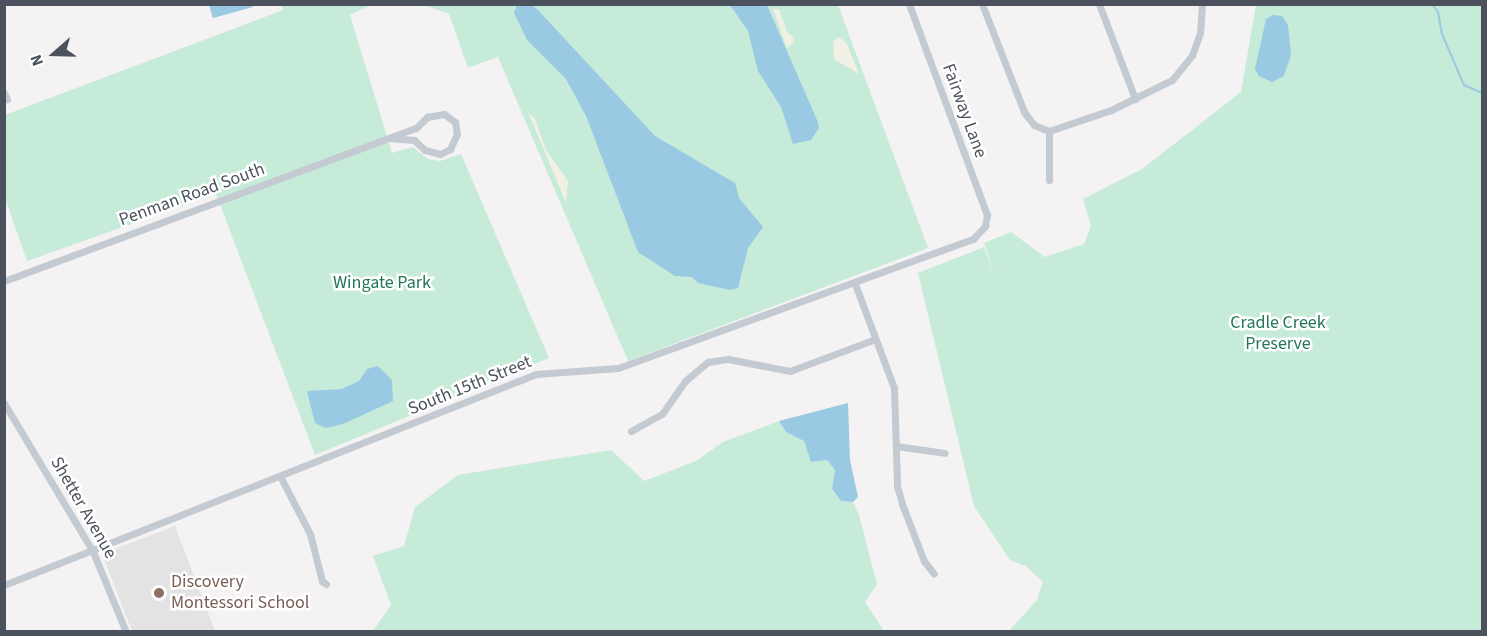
<!DOCTYPE html>
<style>
body{margin:0}
#map{position:relative;width:1487px;height:636px;overflow:hidden;background:#f4f2f2;font-family:"Source Sans 3",sans-serif}
div>[style]{position:absolute}
[style*='--x']{left:calc(var(--x)*1px);top:calc(var(--y)*1px);width:calc(var(--w)*1px);rotate:calc(var(--a)*1deg)}
.education>*{inset:0;background:#e4e3e3}
.green>*{inset:0;background:#c6ebd9}
.sand>*{inset:0;background:#f2f0e5}
.water>*{inset:0;background:#99c9e3}
.stream>*{height:2px;margin:-1px;padding:0 1px;transform-origin:1px;border-radius:1px;background:#99c9e3}
.street>*{height:7px;margin:-3.5px;padding:0 3.5px;transform-origin:3.5px;border-radius:3.5px;background:#c4cad1}
.dots>*{width:16px;height:16px;translate:-50% -50%;box-sizing:border-box;border:3px solid #fff;border-radius:50%}
span{translate:-50% -50%;white-space:nowrap;text-align:center;line-height:1.15;-webkit-text-stroke:5px #fff;paint-order:stroke}
.street-label{font-size:18px;color:#4b525d}
.park-label{font-size:18px;color:#237758}
.education-label{font-size:18px;color:#785e54}
.left{translate:0 -50%;text-align:left}
.frame{position:absolute;inset:0;border:6px solid #4b525d;pointer-events:none}
.north{position:absolute;left:24px;top:24px;width:60px;height:60px;-webkit-text-stroke:4px #fff;paint-order:stroke;rotate:250deg;font-size:16px;font-weight:700;line-height:24px;text-align:center;color:#4b525d}
.north::after{content:'';display:block;margin:auto;width:21px;height:27px;background:#4b525d;clip-path:polygon(50% 0,100% 100%,50% 72%,0 100%)}
</style>
<div id="map">
<div class="education">
<div style="clip-path:polygon(175px 526px,215px 631px,132px 631px,102px 554px)"></div>
</div>
<div class="green">
<div style="clip-path:polygon(281px 5px,371px 5px,350px 15px,392px 153px,413px 147px,428px 159px,440px 161px,461px 154px,549px 358px,315px 455px,216px 194px,27px 261px,5px 198px,5px 115px,283px 10px)"></div>
<div style="clip-path:polygon(424px 5px,838px 5px,928px 248px,628px 361px,498px 57px,468px 68px,449px 14px)"></div>
<div style="clip-path:polygon(1256px 5px,1482px 5px,1482px 631px,1009px 631px,1037px 600px,1043px 582px,1026px 566px,1010px 560px,974px 506px,918px 273px,984px 247px,996px 279px,984px 243px,1011px 232px,1045px 257px,1084px 244px,1091px 226px,1083px 199px,1142px 169px,1241px 92px)"></div>
<div style="clip-path:polygon(779px 421px,786px 432px,804px 441px,811px 462px,827px 460px,835px 469px,832px 490px,841px 501px,853px 502px,859px 515px,877px 584px,865px 602px,884px 631px,373px 631px,391px 605px,373px 556px,404px 546px,415px 507px,458px 475px,611px 450px,644px 481px,696px 461px,723px 442px)"></div>
</div>
<div class="sand">
<div style="clip-path:polygon(773px 9px,779px 9px,787px 32px,793px 37px,794px 42px,787px 48px)"></div>
<div style="clip-path:polygon(838px 37px,846px 42px,859px 74px,834px 59px,833px 42px)"></div>
<div style="clip-path:polygon(528px 112px,535px 119px,546px 150px,568px 181px,566px 203px)"></div>
</div>
<div class="water">
<div style="clip-path:polygon(209px 5px,252px 5px,253px 7px,213px 18px)"></div>
<div style="clip-path:polygon(517px 5px,532px 5px,538px 10px,655px 136px,735px 183px,739px 198px,763px 227px,748px 248px,738px 288px,730px 290px,698px 283px,692px 277px,675px 276px,638px 252px,586px 116px,566px 79px,527px 40px,514px 13px)"></div>
<div style="clip-path:polygon(730px 5px,767px 5px,817px 120px,819px 128px,811px 140px,793px 144px,781px 107px,758px 71px,748px 31px)"></div>
<div style="clip-path:polygon(1273px 15px,1282px 16px,1288px 25px,1291px 55px,1284px 76px,1272px 82px,1259px 76px,1255px 69px,1266px 19px)"></div>
<div style="clip-path:polygon(378px 366px,392px 380px,393px 401px,343px 424px,326px 428px,315px 423px,307px 391px,342px 389px,359px 381px,367px 369px)"></div>
<div style="clip-path:polygon(848px 403px,850px 460px,858px 497px,853px 502px,841px 501px,832px 489px,835px 470px,827px 460px,811px 462px,804px 441px,786px 432px,779px 421px)"></div>
</div>
<div class="stream">
<div style="--x:1432;--y:4;--w:10;--a:53"></div>
<div style="--x:1438;--y:12;--w:22;--a:80"></div>
<div style="--x:1442;--y:34;--w:56;--a:66.7"></div>
<div style="--x:1464;--y:85;--w:20;--a:24"></div>
</div>
<div class="street">
<div style="--x:982;--y:4;--w:116;--a:68.7"></div>
<div style="--x:1024;--y:112;--w:16;--a:52"></div>
<div style="--x:1034;--y:125;--w:16;--a:22"></div>
<div style="--x:1049;--y:131;--w:65;--a:-18.7"></div>
<div style="--x:1111;--y:110;--w:68;--a:-26.2"></div>
<div style="--x:1172;--y:80;--w:32;--a:-51"></div>
<div style="--x:1192;--y:55;--w:23;--a:-70"></div>
<div style="--x:1200;--y:33;--w:29;--a:-86"></div>
<div style="--x:1099;--y:4;--w:102;--a:69.2"></div>
<div style="--x:4;--y:93;--w:7;--a:63"></div>
<div style="--x:1049;--y:131;--w:49;--a:90"></div>
<div style="--x:4;--y:281;--w:439;--a:-20.4"></div>
<div style="--x:416;--y:128;--w:16;--a:-45"></div>
<div style="--x:427;--y:117;--w:17;--a:-10"></div>
<div style="--x:444;--y:114;--w:14;--a:36"></div>
<div style="--x:455;--y:122;--w:12;--a:81"></div>
<div style="--x:457;--y:134;--w:17;--a:115"></div>
<div style="--x:450;--y:149;--w:11;--a:153"></div>
<div style="--x:440;--y:154;--w:16;--a:-165"></div>
<div style="--x:425;--y:150;--w:15;--a:-138"></div>
<div style="--x:414;--y:140;--w:24;--a:-175"></div>
<div style="--x:855;--y:284;--w:111;--a:69.4"></div>
<div style="--x:894;--y:388;--w:98;--a:88.2"></div>
<div style="--x:897;--y:486;--w:19;--a:74"></div>
<div style="--x:902;--y:504;--w:61;--a:68.9"></div>
<div style="--x:924;--y:561;--w:16;--a:52"></div>
<div style="--x:4;--y:403;--w:174;--a:59.1"></div>
<div style="--x:93;--y:552;--w:87;--a:67.6"></div>
<div style="--x:631;--y:431;--w:35;--a:-29"></div>
<div style="--x:662;--y:414;--w:40;--a:-55.1"></div>
<div style="--x:685;--y:381;--w:30;--a:-40"></div>
<div style="--x:708;--y:362;--w:20;--a:-9"></div>
<div style="--x:728;--y:359;--w:63;--a:11"></div>
<div style="--x:790;--y:371;--w:89;--a:-20.5"></div>
<div style="--x:896;--y:446;--w:49;--a:8.1"></div>
<div style="--x:281;--y:478;--w:63;--a:62.6"></div>
<div style="--x:310;--y:534;--w:49;--a:75.7"></div>
<div style="--x:322;--y:581;--w:5;--a:37"></div>
<div style="--x:4;--y:585;--w:572;--a:-21.63"></div>
<div style="--x:536;--y:374;--w:82;--a:-4.2"></div>
<div style="--x:618;--y:368;--w:378;--a:-20"></div>
<div style="--x:973;--y:239;--w:18;--a:-47"></div>
<div style="--x:985;--y:226;--w:11;--a:-80"></div>
<div style="--x:987;--y:215;--w:225;--a:-110.3"></div>
</div>
<div class="dots">
<div style="left:159px;top:593px;background:#8d6e63"></div>
</div>
<div class="street-label">
<span style="left:964px;top:111px;rotate:70deg">Fairway Lane</span>
<span style="left:192px;top:195px;rotate:-20deg">Penman Road South</span>
<span style="left:470px;top:386px;rotate:-22deg">South 15th Street</span>
<span style="left:83px;top:508px;rotate:60deg">Shetter Avenue</span>
</div>
<div class="park-label">
<span style="left:382px;top:283px">Wingate Park</span>
<span style="left:1278px;top:334px">Cradle Creek<br>Preserve</span>
</div>
<div class="education-label">
<span class="left" style="left:171px;top:593px">Discovery<br>Montessori School</span>
</div>
<div class="frame"></div>
<div class="north">N</div>
</div>
